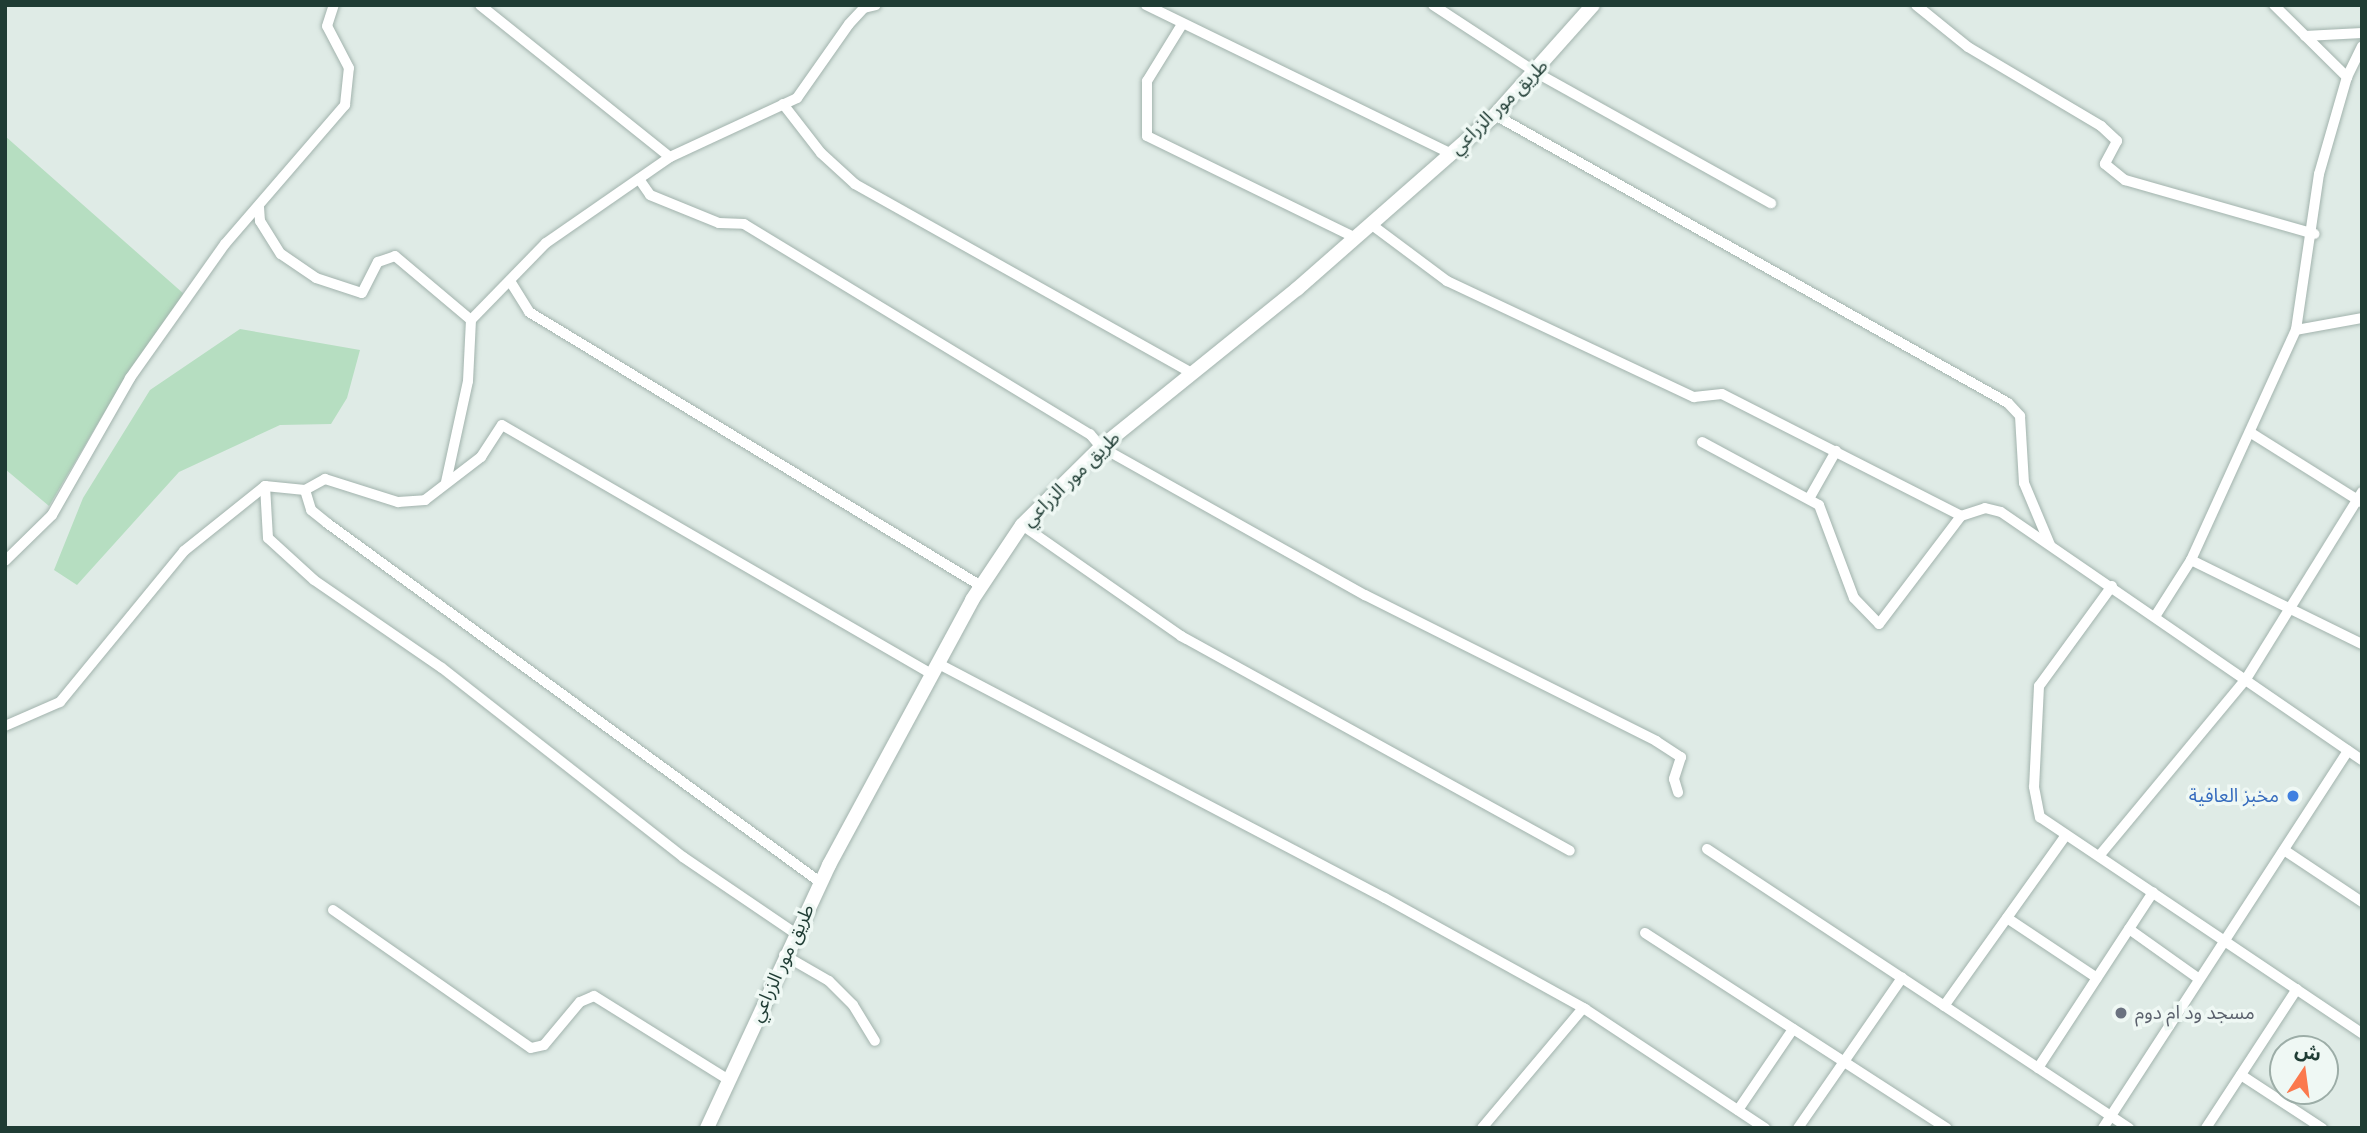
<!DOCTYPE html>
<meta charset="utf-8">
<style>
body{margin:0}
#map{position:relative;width:2367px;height:1133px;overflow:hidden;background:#dfebe6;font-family:"IBM Plex Sans","Noto Sans Arabic",sans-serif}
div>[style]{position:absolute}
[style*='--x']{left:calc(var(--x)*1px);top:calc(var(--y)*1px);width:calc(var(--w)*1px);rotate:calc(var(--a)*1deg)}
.green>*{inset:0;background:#b6dec1}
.roads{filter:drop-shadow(0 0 2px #a2b3ad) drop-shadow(0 0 2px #a2b3ad)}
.minor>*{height:10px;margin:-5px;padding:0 5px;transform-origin:5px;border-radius:5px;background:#fff}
.tertiary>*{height:14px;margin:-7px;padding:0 7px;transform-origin:7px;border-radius:7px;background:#fff}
.dots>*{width:19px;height:19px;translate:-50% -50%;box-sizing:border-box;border:4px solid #eff8f4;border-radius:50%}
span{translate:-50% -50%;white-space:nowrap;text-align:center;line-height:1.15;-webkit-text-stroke:7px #eff8f4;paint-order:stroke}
.street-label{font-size:19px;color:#1f3c34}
.shop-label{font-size:19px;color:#366cbe}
.right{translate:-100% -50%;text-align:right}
.worship-label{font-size:19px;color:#5b616d}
.left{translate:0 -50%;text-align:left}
.frame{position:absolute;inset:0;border:7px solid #1f3c34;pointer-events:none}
.north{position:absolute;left:2269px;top:1035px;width:70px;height:70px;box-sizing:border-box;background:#eff8f4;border:2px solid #9cada7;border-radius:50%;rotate:13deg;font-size:19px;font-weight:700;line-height:28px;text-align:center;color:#1f3c34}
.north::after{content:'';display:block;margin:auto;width:24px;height:32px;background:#fb794d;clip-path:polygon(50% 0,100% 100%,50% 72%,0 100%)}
</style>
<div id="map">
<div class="green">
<div style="clip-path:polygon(5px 136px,184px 294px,127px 374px,49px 506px,5px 469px)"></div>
<div style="clip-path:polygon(240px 329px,360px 350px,347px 398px,331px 424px,280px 425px,179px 472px,77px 585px,54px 570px,83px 498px,150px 390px)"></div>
</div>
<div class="roads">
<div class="minor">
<div style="--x:480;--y:5;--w:243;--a:38.7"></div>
<div style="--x:1146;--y:5;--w:339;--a:26"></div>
<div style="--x:1433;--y:5;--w:124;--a:33.2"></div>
<div style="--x:1537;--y:73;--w:268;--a:29.1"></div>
<div style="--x:1916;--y:5;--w:67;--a:38.9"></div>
<div style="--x:1968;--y:47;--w:155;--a:30.7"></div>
<div style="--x:2101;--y:126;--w:22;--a:43"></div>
<div style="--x:2117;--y:141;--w:26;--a:118"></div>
<div style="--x:2105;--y:164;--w:26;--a:39"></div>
<div style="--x:2125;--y:180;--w:197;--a:15.9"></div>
<div style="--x:2274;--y:5;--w:103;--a:44.6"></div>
<div style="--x:2347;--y:77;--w:101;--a:106.1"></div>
<div style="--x:2319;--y:174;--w:158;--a:98.4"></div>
<div style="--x:1181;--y:26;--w:65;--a:121.7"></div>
<div style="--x:1147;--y:81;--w:55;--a:90"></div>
<div style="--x:1147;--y:136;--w:233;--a:26"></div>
<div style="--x:2305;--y:36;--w:57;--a:-3"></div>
<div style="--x:2347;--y:77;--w:34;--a:-64"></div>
<div style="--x:783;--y:104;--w:62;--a:52.2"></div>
<div style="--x:821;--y:153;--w:46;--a:42.4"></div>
<div style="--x:855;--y:184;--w:386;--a:29.3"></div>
<div style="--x:1495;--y:115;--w:588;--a:29.31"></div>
<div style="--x:2008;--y:403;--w:18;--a:47"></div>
<div style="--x:2020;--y:416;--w:67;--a:86.6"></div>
<div style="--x:2024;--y:483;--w:67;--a:67.2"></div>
<div style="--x:639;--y:179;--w:19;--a:55"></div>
<div style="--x:650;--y:195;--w:74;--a:22.1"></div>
<div style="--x:719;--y:223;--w:25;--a:2"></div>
<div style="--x:744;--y:224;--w:405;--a:31.3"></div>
<div style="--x:1090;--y:434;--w:17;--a:50"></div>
<div style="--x:1101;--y:447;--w:303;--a:29.3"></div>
<div style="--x:1365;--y:595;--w:326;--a:26.6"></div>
<div style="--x:1656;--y:741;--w:30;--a:33"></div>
<div style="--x:1681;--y:757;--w:23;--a:108"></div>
<div style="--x:1674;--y:779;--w:14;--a:73"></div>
<div style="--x:259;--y:207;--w:14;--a:86"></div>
<div style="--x:260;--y:221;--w:39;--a:58"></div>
<div style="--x:281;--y:254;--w:42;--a:34.4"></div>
<div style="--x:316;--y:278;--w:48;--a:18.1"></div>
<div style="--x:362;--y:293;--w:35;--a:-63"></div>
<div style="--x:378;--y:262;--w:18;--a:-19"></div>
<div style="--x:395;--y:256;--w:99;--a:40.1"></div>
<div style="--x:1372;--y:225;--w:94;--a:36.7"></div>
<div style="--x:1447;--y:281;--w:273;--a:25.2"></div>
<div style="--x:1694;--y:397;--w:28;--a:-6"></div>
<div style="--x:1722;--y:394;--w:268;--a:27"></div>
<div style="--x:510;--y:281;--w:36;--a:58"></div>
<div style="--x:529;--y:312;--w:529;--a:31.22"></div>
<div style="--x:2251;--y:433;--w:130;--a:32.1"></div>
<div style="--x:1702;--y:442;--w:133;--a:28.3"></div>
<div style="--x:1819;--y:505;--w:99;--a:69.4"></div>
<div style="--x:1854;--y:598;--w:36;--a:46"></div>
<div style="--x:1879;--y:624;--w:136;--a:-52.8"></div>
<div style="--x:1961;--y:516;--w:25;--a:-18"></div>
<div style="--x:1985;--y:508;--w:16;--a:14"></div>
<div style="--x:2001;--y:512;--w:438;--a:34.5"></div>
<div style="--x:446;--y:482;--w:103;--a:-77.7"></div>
<div style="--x:468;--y:381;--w:61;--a:-87.2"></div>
<div style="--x:471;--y:320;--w:107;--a:-45.8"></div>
<div style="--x:546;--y:243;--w:151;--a:-34.7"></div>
<div style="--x:670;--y:157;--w:140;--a:-24.9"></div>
<div style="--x:797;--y:98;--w:90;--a:-54.9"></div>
<div style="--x:849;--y:24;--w:22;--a:-47"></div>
<div style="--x:864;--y:8;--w:12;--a:-14"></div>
<div style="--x:265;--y:486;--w:52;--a:86.7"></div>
<div style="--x:268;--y:538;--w:62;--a:42.4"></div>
<div style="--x:314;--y:580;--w:155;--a:34.5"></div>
<div style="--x:442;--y:668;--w:306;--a:38.1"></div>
<div style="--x:683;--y:857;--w:135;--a:34.2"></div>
<div style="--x:305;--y:490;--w:21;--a:73"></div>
<div style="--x:311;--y:510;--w:21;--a:39"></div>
<div style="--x:327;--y:523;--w:610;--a:36.06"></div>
<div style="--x:1810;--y:497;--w:53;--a:-60.5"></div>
<div style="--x:1022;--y:525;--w:194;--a:34.9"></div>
<div style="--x:1181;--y:636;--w:444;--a:28.9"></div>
<div style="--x:2191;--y:560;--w:191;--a:26.2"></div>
<div style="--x:5;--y:561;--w:66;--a:-44.4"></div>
<div style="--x:52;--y:515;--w:158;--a:-60.3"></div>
<div style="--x:130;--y:378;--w:164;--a:-54.7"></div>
<div style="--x:225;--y:244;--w:184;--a:-49.2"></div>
<div style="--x:345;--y:105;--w:37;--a:-84"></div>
<div style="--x:349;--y:68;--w:47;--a:-117.6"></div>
<div style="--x:327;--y:26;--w:22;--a:-72"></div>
<div style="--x:2112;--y:586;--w:124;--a:126.1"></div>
<div style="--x:2039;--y:686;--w:101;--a:92.8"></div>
<div style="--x:2034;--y:787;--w:31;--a:79"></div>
<div style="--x:2040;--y:817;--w:388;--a:33.9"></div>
<div style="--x:2156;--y:615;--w:65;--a:-57.5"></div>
<div style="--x:2191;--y:560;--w:253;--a:-65.5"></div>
<div style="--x:2296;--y:330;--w:67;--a:-10.3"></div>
<div style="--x:937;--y:663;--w:506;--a:27.68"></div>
<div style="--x:1385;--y:898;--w:229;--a:29"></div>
<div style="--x:1585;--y:1009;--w:216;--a:33.5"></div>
<div style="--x:5;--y:726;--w:60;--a:-23.6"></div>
<div style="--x:60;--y:702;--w:195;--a:-50.6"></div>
<div style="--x:184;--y:551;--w:104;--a:-38.7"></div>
<div style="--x:265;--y:486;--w:40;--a:5.7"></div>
<div style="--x:305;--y:490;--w:23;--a:-29"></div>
<div style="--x:325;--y:479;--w:77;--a:17.5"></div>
<div style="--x:398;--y:502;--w:27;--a:-4"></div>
<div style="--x:425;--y:500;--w:71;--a:-37.5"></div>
<div style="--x:481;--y:457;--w:38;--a:-57"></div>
<div style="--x:502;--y:425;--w:496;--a:30.1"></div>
<div style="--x:1707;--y:849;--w:506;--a:33.47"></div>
<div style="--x:2284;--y:850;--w:94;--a:33.7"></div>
<div style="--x:2099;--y:856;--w:230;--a:-50.3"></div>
<div style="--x:2246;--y:679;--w:220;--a:-58.2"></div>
<div style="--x:333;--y:910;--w:241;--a:34.9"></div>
<div style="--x:531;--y:1048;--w:13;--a:-13"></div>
<div style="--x:544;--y:1045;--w:56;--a:-50.1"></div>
<div style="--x:580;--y:1002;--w:15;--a:-23"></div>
<div style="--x:594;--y:996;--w:159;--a:31.9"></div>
<div style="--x:2007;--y:918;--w:108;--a:33.7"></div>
<div style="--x:2129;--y:929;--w:86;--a:35.5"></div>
<div style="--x:1645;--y:933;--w:359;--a:32.9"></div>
<div style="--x:784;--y:955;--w:52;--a:30"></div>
<div style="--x:829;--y:981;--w:34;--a:45"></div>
<div style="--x:853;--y:1005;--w:42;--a:58.6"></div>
<div style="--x:1944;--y:1006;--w:210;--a:-54.5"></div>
<div style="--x:2038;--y:1068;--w:210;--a:-56.8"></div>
<div style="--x:2241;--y:1075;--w:97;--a:33.2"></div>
<div style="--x:1738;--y:1110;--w:98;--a:-55.8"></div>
<div style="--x:1482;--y:1128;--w:157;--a:-49.9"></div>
<div style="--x:1798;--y:1128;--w:183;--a:-55.3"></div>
<div style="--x:2103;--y:1128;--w:450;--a:-57"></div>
<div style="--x:2206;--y:1128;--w:166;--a:-56.8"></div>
</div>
<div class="tertiary">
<div style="--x:707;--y:1128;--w:290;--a:-65.1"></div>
<div style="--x:829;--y:865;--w:301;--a:-61.6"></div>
<div style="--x:972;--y:600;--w:90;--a:-56.3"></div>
<div style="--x:1022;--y:525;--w:111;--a:-44.6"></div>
<div style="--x:1101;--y:447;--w:252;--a:-38.9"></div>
<div style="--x:1297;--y:289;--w:264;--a:-41.3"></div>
<div style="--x:1495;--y:115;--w:147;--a:-48.3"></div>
</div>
</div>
<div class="dots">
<div style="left:2293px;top:796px;background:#3f7fe0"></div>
<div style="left:2121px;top:1013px;background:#6b7280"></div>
</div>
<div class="street-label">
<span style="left:1499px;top:107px;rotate:-44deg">طريق مور الزراعي</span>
<span style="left:1071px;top:479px;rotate:-44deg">طريق مور الزراعي</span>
<span style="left:782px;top:963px;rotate:-65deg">طريق مور الزراعي</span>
</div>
<div class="shop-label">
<span class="right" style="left:2279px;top:796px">مخبز العافية</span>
</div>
<div class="worship-label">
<span class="left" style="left:2135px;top:1013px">مسجد ود ام دوم</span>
</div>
<div class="frame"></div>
<div class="north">ش</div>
</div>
